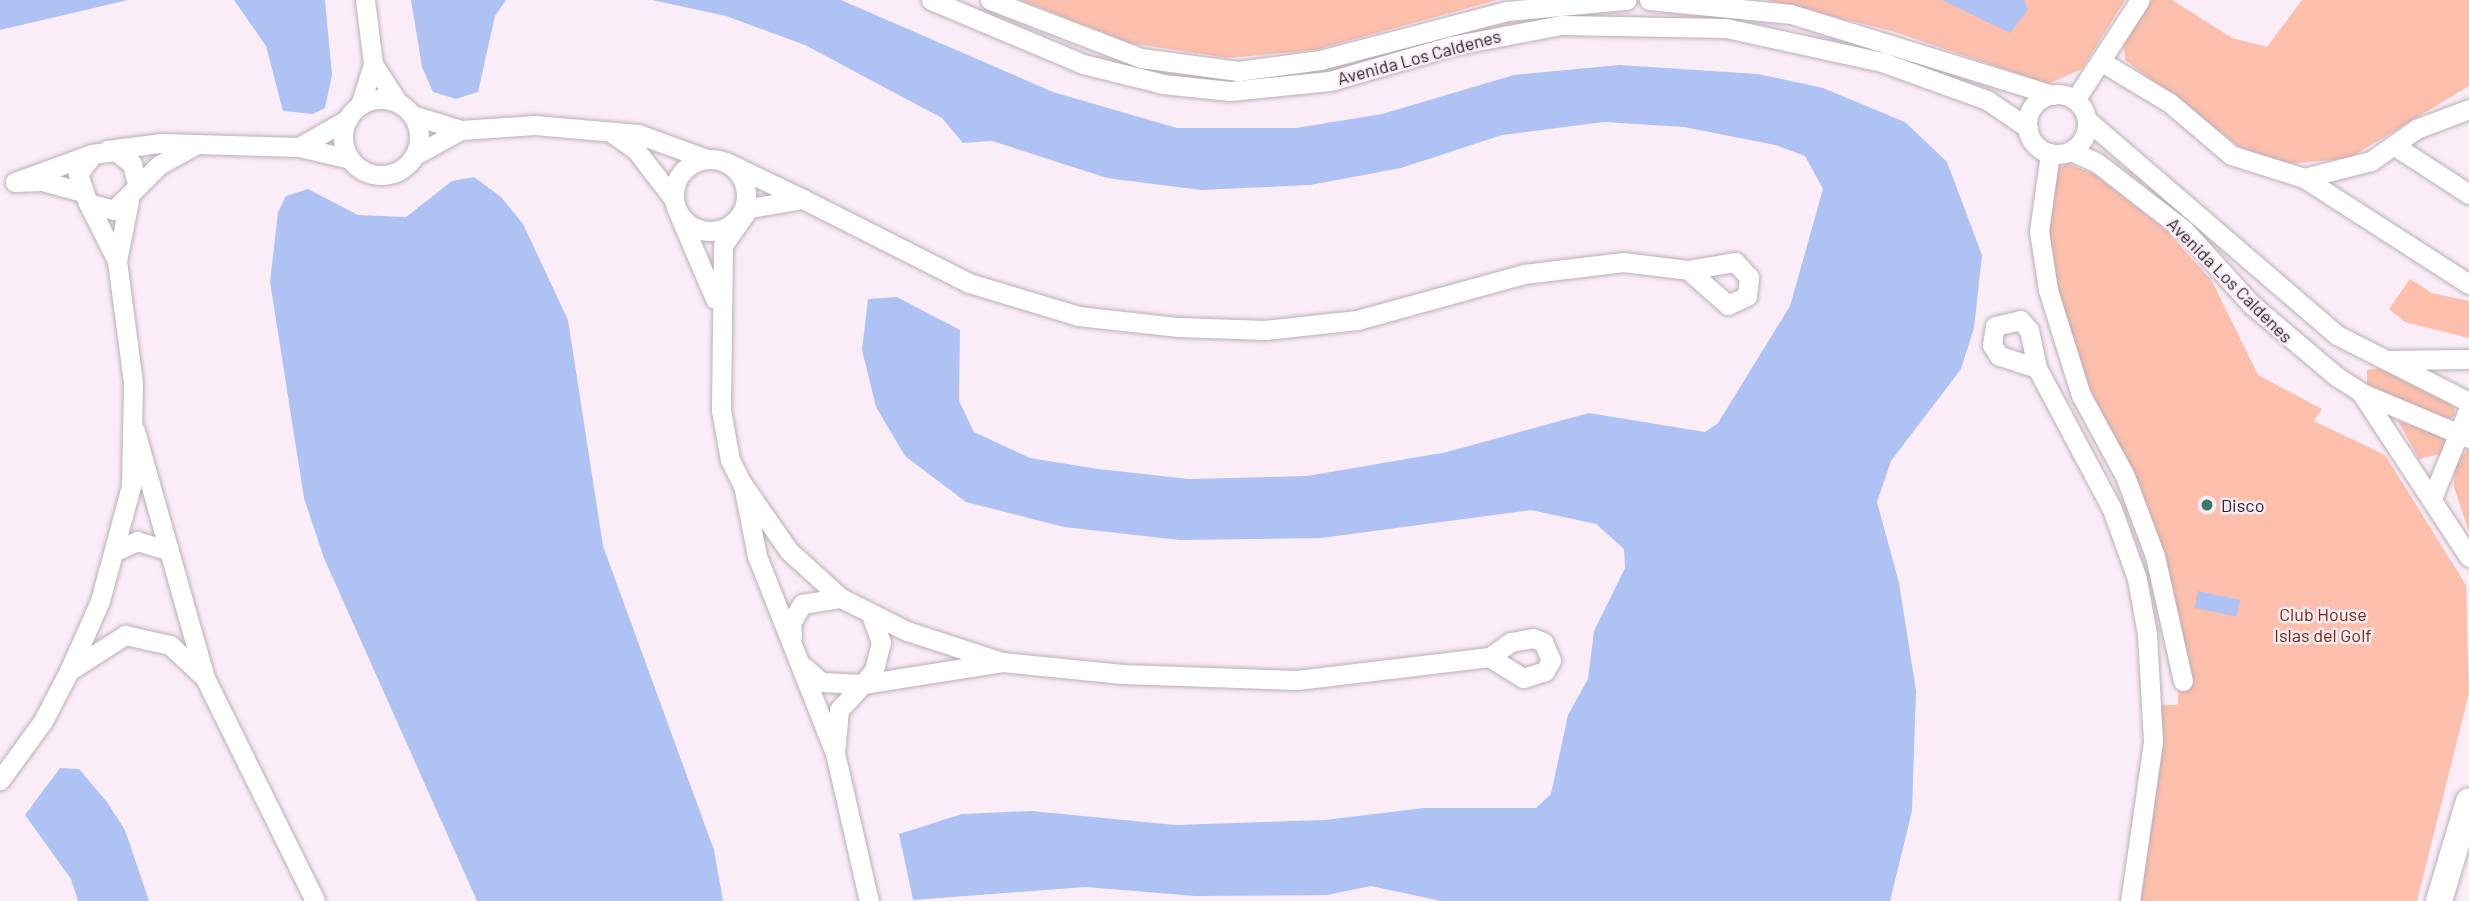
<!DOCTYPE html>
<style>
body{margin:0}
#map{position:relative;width:2469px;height:901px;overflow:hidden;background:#fbedf8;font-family:Barlow,sans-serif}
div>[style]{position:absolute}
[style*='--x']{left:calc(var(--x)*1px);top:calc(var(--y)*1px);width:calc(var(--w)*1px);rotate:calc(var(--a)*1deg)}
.green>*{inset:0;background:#fbbfac}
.water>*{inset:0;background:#aec2f4;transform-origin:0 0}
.roads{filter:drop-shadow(0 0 2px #bbaeb8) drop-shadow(0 0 2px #bbaeb8)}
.street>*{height:19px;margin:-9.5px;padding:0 9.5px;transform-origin:9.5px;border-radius:9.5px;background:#fff}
.street>.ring{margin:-9.5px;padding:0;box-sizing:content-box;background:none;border:19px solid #fff;border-radius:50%}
.secondary>*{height:26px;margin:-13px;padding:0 13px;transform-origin:13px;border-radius:13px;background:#fff}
.dots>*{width:19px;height:19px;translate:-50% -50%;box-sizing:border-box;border:4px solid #fbedf8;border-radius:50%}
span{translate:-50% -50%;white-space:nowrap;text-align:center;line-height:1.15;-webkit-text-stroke:5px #fbedf8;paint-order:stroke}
.street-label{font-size:18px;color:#282327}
.poi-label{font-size:18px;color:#282327}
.left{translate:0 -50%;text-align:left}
.park-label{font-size:18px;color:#782505}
</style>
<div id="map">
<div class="green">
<div style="clip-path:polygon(1020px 0,1497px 0,1315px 50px,1228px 58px,1130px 43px)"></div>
<div style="clip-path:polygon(1766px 0,2125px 0,2082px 69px,2048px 84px,1892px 31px)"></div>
<div style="clip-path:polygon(2151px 0,2172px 0,2232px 38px,2267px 47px,2302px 0,2469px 0,2469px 86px,2348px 159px,2282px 164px,2241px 148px,2125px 60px,2124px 44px)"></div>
<div style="clip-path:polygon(2067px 163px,2096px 175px,2168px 232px,2212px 281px,2258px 375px,2322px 409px,2314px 421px,2385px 455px,2466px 585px,2469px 693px,2417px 901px,2137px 901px,2153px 819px,2159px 705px,2178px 705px,2179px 644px,2047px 265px,2051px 174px)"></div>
<div style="clip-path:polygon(2410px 279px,2432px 293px,2469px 301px,2469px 338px,2405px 322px,2389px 309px)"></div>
<div style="clip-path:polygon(2379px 368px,2454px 404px,2455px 415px,2447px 421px,2367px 386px,2367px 370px)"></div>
<div style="clip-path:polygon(2398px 421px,2444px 436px,2444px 453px,2419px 459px)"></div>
<div style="clip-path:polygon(2469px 448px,2469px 532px,2454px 487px,2455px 464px)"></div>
</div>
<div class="water">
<div style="clip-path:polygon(0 0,128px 0,0 30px)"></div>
<div style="clip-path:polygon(234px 0,325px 0,332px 75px,325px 108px,313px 114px,283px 111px,266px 46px)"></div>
<div style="clip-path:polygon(411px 0,506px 0,495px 16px,478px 92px,456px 99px,433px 92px,422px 67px)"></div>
<div style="clip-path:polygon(652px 0,841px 0,1053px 92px,1177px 128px,1296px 128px,1382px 114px,1514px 75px,1619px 65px,1758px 74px,1823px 88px,1905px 122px,1947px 162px,1982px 255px,1974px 328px,1961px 369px,1891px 461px,1877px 502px,1899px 583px,1916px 691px,1912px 811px,1890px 901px,1441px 901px,1371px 886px,1327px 895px,1195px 896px,1086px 887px,913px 900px,899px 834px,962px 814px,1032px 811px,1175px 825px,1325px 820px,1424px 808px,1536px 808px,1551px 794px,1568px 715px,1588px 679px,1594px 631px,1625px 568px,1624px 549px,1596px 524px,1531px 510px,1321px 538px,1180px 540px,1064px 527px,966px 502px,905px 456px,876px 407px,862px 350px,868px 299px,897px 297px,960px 330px,959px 401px,974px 432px,1030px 458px,1098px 469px,1189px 479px,1307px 476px,1447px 452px,1589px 413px,1705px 432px,1718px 423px,1790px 306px,1823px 189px,1805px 156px,1775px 145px,1684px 127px,1604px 122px,1502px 135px,1401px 168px,1310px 185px,1201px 190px,1107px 178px,992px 141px,963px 143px,942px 118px,805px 45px,726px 16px)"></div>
<div style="clip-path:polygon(1942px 0,2024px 0,2028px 10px,2010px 33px)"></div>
<div style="clip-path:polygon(474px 177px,501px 197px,523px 224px,568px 320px,603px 546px,714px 850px,723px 901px,477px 901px,324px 558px,304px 498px,270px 282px,278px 212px,286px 196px,308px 189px,358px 215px,406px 217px,452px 181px)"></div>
<div style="left:2198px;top:591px;width:43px;height:17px;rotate:12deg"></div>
<div style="clip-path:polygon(60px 768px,79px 769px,107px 802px,125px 830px,149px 901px,78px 901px,71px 879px,25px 815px)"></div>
</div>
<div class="roads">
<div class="street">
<div style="--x:365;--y:0;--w:64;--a:82.9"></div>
<div style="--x:931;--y:0;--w:165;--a:22.8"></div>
<div style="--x:1083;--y:64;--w:82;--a:14"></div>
<div style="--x:1163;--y:84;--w:67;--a:6"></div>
<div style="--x:1230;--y:91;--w:100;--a:-5.7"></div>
<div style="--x:1330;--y:81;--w:126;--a:-16.1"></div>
<div style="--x:1451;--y:46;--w:112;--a:-10.8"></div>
<div style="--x:1561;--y:25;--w:165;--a:1"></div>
<div style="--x:1726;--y:28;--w:160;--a:12.3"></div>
<div style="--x:1882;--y:62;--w:112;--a:19.9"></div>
<div style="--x:1987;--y:100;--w:50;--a:34.3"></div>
<div style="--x:990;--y:0;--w:162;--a:21"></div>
<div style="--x:1141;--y:58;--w:98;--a:7.6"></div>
<div style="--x:1238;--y:71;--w:83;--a:-7.6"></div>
<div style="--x:1320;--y:60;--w:193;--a:-14.7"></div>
<div style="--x:1507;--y:11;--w:120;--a:-5.3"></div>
<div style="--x:1649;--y:0;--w:143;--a:5.6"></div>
<div style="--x:1791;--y:14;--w:274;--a:17.2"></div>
<div style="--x:2102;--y:62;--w:79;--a:31.1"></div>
<div style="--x:2170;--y:103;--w:80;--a:40.4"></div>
<div style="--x:2231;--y:155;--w:77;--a:17.5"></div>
<div style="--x:2304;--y:178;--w:196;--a:32.7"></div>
<div class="ring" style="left:2027px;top:94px;width:41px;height:41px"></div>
<div class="ring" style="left:343px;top:99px;width:57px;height:57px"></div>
<div style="--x:2075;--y:100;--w:119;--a:-57"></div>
<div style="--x:360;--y:105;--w:43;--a:-72.4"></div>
<div style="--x:373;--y:64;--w:46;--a:57.3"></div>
<div style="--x:412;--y:115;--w:51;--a:17"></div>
<div style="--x:461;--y:130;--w:52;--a:151.5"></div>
<div style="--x:348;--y:119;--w:56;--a:150.3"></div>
<div style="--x:299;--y:147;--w:52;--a:13.2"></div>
<div style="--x:2087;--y:120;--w:330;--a:40.7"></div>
<div style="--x:2337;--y:335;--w:148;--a:26.9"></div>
<div style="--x:461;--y:130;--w:74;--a:-3.9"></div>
<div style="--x:535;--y:125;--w:103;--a:5"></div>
<div style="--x:638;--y:134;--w:73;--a:19.9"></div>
<div style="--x:612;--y:133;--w:29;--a:35"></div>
<div style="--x:636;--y:150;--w:61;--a:52.4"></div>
<div style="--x:2395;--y:146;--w:88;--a:33"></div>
<div style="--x:107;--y:150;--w:53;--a:-7.5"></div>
<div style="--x:160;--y:143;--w:139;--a:1.6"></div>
<div style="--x:2071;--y:151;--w:27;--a:24"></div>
<div style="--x:2096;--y:162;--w:111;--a:37.7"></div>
<div style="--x:2184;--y:230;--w:100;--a:47.8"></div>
<div style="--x:2251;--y:304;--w:111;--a:40.3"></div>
<div style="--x:2336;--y:376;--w:31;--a:33"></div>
<div style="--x:2362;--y:393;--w:116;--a:22.8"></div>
<div style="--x:2050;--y:153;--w:79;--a:98"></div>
<div style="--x:2039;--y:231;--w:60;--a:81.3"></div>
<div style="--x:2048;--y:290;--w:110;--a:72.6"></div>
<div style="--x:2081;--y:395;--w:92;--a:61.5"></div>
<div style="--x:2125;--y:476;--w:85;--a:69.4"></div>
<div style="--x:2155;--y:556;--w:128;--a:77.4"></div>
<div class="ring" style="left:674px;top:159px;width:53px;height:53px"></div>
<div style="--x:726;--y:162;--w:85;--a:25.7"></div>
<div style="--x:803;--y:199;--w:55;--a:170.5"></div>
<div style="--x:749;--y:208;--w:45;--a:125.1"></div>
<div style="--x:723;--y:245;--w:165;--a:90.7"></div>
<div style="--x:721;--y:410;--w:51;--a:79.8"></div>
<div style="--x:730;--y:460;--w:28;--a:63"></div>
<div style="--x:743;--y:485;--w:80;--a:55.1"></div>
<div style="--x:789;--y:551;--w:70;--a:42.1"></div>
<div style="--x:841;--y:598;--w:74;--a:26.6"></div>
<div style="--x:907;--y:631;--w:100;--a:18.1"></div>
<div style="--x:1002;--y:662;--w:141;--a:171"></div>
<div style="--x:863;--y:684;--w:35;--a:133"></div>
<div style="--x:839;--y:710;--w:43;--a:95.3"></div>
<div style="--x:835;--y:753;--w:212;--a:-111.6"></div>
<div style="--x:757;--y:556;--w:72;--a:-101.2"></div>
<div style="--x:2304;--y:178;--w:69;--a:-14.2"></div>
<div style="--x:2371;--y:161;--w:55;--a:-35.4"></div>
<div style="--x:2416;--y:129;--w:57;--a:-20.7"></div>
<div style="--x:137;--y:184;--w:21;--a:-104"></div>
<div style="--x:132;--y:164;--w:21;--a:-141"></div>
<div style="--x:116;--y:151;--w:23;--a:173"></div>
<div style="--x:93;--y:154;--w:25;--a:127"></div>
<div style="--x:78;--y:174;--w:31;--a:71"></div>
<div style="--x:88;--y:203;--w:27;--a:15"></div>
<div style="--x:114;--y:210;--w:64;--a:-45"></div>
<div style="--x:159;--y:165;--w:39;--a:-29"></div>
<div style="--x:79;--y:191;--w:39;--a:-165"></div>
<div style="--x:41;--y:181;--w:26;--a:178"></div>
<div style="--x:15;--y:182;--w:82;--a:-20"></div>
<div style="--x:803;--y:199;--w:186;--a:26.8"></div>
<div style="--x:969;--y:283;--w:114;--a:16.8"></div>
<div style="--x:1078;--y:316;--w:101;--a:6.3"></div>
<div style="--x:1178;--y:327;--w:87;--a:2"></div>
<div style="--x:1265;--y:330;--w:93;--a:-6.2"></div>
<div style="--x:1357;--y:320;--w:173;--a:-15.4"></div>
<div style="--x:1524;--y:274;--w:100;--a:-6.9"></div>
<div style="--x:1623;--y:262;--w:65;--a:7"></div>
<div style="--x:1688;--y:270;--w:48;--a:-9.7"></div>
<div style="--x:1735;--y:262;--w:21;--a:47"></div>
<div style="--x:1749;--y:277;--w:19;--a:96"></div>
<div style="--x:1747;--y:296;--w:21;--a:155"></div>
<div style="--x:1728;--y:305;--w:53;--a:-138.8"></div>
<div style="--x:88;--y:203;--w:65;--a:63.4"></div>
<div style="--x:117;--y:261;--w:61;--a:-78.7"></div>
<div style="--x:680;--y:217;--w:89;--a:66.9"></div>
<div style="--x:117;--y:261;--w:123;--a:82.5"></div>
<div style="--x:133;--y:383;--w:103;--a:91.1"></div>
<div style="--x:131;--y:486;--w:119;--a:105.1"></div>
<div style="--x:100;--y:601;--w:77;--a:113.9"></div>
<div style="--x:69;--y:671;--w:67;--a:-32.7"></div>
<div style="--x:125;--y:635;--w:46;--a:12.5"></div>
<div style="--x:170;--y:645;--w:48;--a:43.3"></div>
<div style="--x:205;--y:678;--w:258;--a:-105.8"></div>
<div style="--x:2020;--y:320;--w:13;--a:48"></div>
<div style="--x:2029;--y:330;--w:39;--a:78"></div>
<div style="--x:2037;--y:368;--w:40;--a:-162"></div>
<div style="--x:1999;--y:356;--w:13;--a:-122"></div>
<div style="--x:1992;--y:345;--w:19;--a:-81"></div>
<div style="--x:1995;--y:326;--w:26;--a:-13"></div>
<div style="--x:2386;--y:360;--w:83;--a:-0.7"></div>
<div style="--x:2037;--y:368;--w:160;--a:62"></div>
<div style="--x:2112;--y:509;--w:74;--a:70.3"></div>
<div style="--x:2137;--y:579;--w:56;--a:79.7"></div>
<div style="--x:2147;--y:634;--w:108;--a:86.8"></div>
<div style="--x:2153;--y:742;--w:161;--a:98.2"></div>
<div style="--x:2362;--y:394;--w:195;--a:56.7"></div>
<div style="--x:2433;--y:496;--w:95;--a:-67.8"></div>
<div style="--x:115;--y:551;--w:24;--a:-24"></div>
<div style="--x:137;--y:541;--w:30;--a:17"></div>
<div style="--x:792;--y:636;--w:13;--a:-94"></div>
<div style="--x:791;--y:623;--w:22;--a:-60"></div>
<div style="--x:802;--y:604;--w:39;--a:-9"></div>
<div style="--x:1002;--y:662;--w:121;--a:5.7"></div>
<div style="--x:1122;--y:674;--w:175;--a:2"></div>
<div style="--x:1297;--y:680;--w:194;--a:-6.8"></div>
<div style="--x:1490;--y:657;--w:26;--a:-36"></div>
<div style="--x:1511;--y:642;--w:22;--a:-10"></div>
<div style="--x:1533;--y:638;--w:11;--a:22"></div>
<div style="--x:1543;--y:642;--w:20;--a:66"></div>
<div style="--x:1551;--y:660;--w:13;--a:119"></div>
<div style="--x:1545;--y:671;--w:23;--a:162"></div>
<div style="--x:1523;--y:678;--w:39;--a:-148"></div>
<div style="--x:804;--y:667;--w:23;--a:41"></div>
<div style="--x:821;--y:682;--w:42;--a:2.7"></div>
<div style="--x:863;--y:684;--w:18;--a:-52"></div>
<div style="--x:874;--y:670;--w:29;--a:-76"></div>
<div style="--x:881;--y:642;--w:29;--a:-110"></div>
<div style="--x:205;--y:678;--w:249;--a:63.7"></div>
<div style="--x:835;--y:753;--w:152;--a:77.1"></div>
<div style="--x:0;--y:780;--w:73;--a:-53.9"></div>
<div style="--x:43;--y:721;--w:56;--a:-62.5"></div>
</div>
<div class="secondary">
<div style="--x:2439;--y:901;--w:104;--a:-73.3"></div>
</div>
</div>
<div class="dots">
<div style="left:2207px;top:505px;background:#3c7a66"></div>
</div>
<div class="street-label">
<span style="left:1419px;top:57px;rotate:-15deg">Avenida Los Caldenes</span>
<span style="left:2230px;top:280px;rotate:45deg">Avenida Los Caldenes</span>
</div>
<div class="poi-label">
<span class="left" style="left:2221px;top:505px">Disco</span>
</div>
<div class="park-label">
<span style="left:2323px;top:625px">Club House<br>Islas del Golf</span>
</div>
</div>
